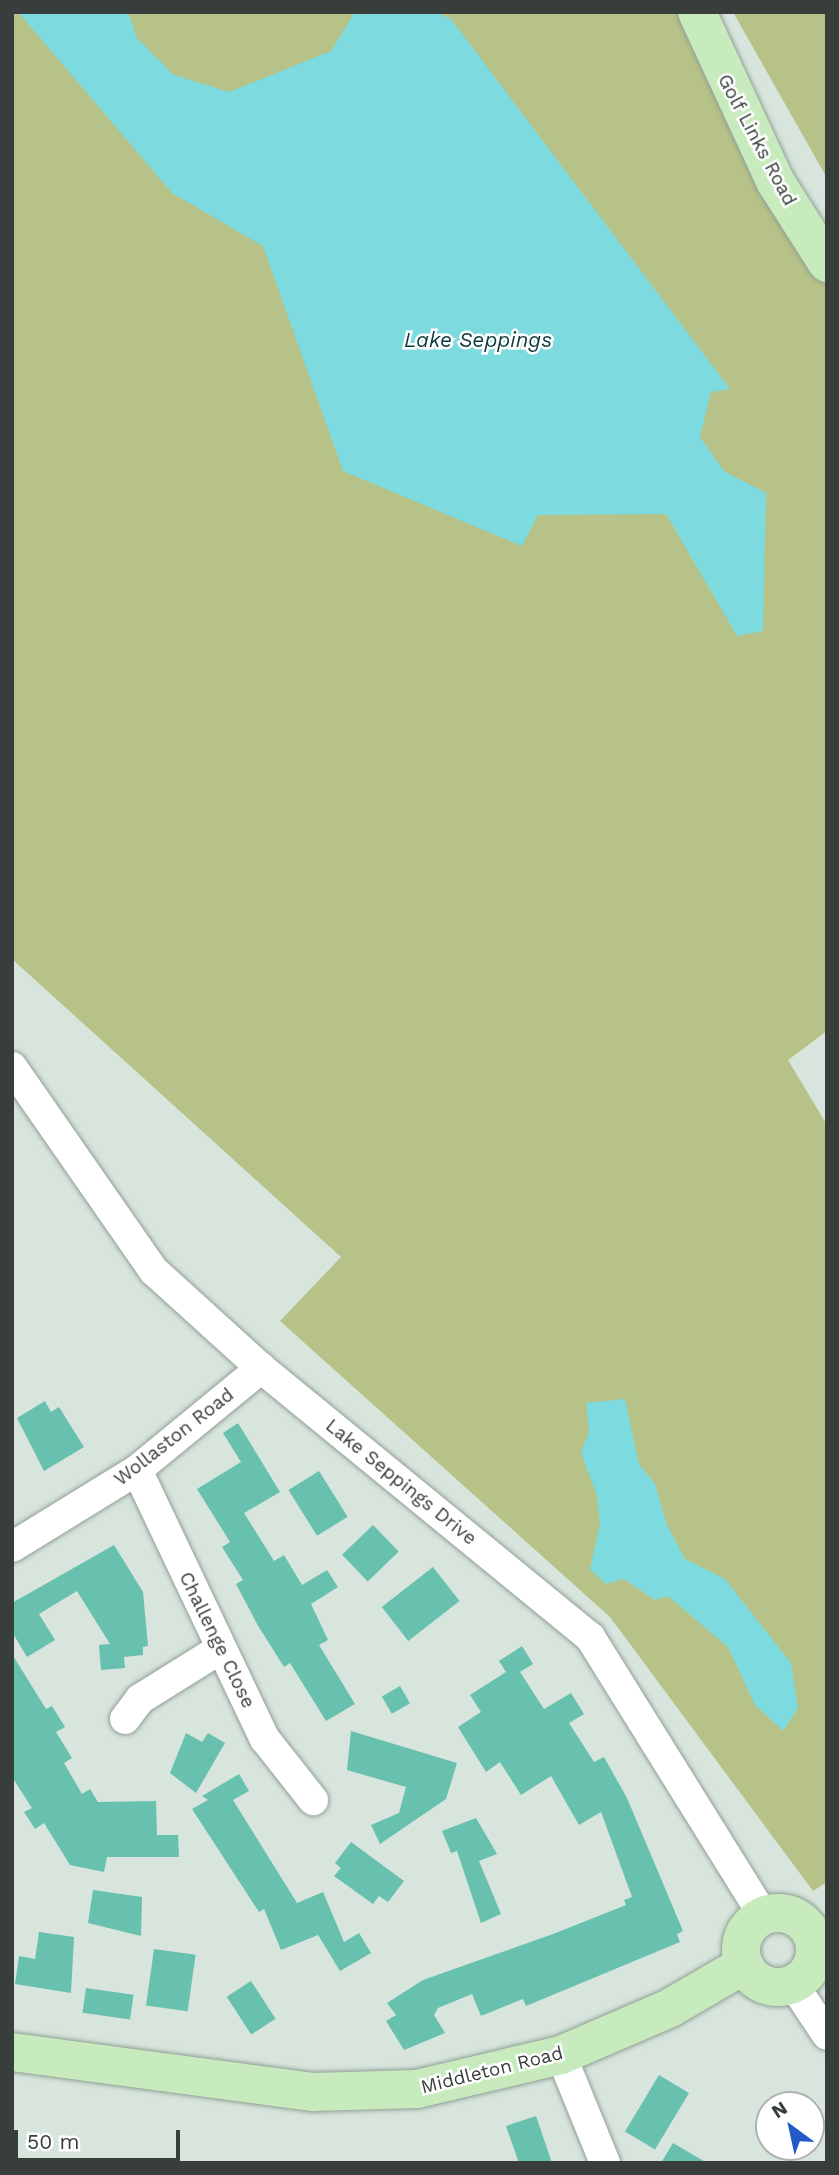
<!DOCTYPE html>
<style>
body{margin:0}
#map{position:relative;width:839px;height:2175px;overflow:hidden;background:#d7e5dc;font-family:"Work Sans",sans-serif}
div>[style]{position:absolute}
[style*='--x']{left:calc(var(--x)*1px);top:calc(var(--y)*1px);width:calc(var(--w)*1px);rotate:calc(var(--a)*1deg)}
.green>*{inset:0;background:#b6c287}
.water>*{inset:0;background:#7ddadf}
.building>*{inset:0;background:#68c0af;transform-origin:0 0}
.roads{filter:drop-shadow(0 0 2px #929f97) drop-shadow(0 0 2px #929f97)}
.minor>*{height:30px;margin:-15px;padding:0 15px;transform-origin:15px;border-radius:15px;background:#fff}
.major>*{height:38px;margin:-19px;padding:0 19px;transform-origin:19px;border-radius:19px;background:#c8ebbe}
.major>.ring{margin:-19px;padding:0;box-sizing:content-box;background:none;border:38px solid #c8ebbe;border-radius:50%}
span{translate:-50% -50%;white-space:nowrap;text-align:center;line-height:1.15;-webkit-text-stroke:5px #fff;paint-order:stroke}
.street-label{font-size:19px;color:#383e3b}
.water-label{font-size:21px;color:#0d3a3d;font-style:italic}
.frame{position:absolute;inset:0;border:14px solid #383e3b;pointer-events:none}
.north{position:absolute;left:755px;top:2091px;width:70px;height:70px;box-sizing:border-box;background:#fff;border:2px solid #afb2b1;border-radius:50%;rotate:327deg;font-size:19px;font-weight:700;line-height:28px;text-align:center;color:#383e3b}
.north::after{content:'';display:block;margin:auto;width:24px;height:32px;background:#235ac7;clip-path:polygon(50% 0,100% 100%,50% 72%,0 100%)}
.scale{position:absolute;left:14px;top:2130px;width:166px;height:32px;box-sizing:border-box;border:4px solid #383e3b;border-top:0;padding-left:9px;font-size:21px;line-height:24px;white-space:nowrap;color:#383e3b;-webkit-text-stroke:5px #fff;paint-order:stroke}
</style>
<div id="map">
<div class="green">
<div style="clip-path:polygon(12px 12px,678px 12px,760px 194px,827px 286px,827px 1031px,788px 1060px,827px 1125px,827px 1882px,813px 1891px,610px 1617px,280px 1321px,341px 1257px,12px 959px)"></div>
<div style="clip-path:polygon(733px 12px,827px 12px,827px 178px)"></div>
</div>
<div class="water">
<div style="clip-path:polygon(18px 12px,128px 12px,137px 38px,174px 75px,229px 92px,331px 51px,355px 12px,436px 12px,451px 19px,730px 389px,711px 392px,700px 437px,724px 471px,766px 493px,763px 631px,737px 636px,666px 514px,538px 515px,522px 546px,343px 471px,263px 246px,172px 193px)"></div>
<div style="clip-path:polygon(625px 1399px,639px 1464px,655px 1484px,667px 1525px,685px 1559px,725px 1579px,791px 1663px,798px 1708px,783px 1731px,755px 1705px,728px 1647px,668px 1596px,655px 1600px,624px 1579px,606px 1584px,590px 1569px,600px 1524px,597px 1496px,581px 1453px,589px 1432px,586px 1403px)"></div>
</div>
<div class="building">
<div style="clip-path:polygon(45px 1401px,51px 1412px,59px 1407px,84px 1447px,44px 1471px,17px 1418px)"></div>
<div style="clip-path:polygon(238px 1423px,280px 1492px,244px 1513px,274px 1561px,284px 1555px,302px 1585px,327px 1570px,338px 1587px,311px 1604px,328px 1640px,319px 1645px,355px 1704px,326px 1721px,290px 1663px,284px 1667px,257px 1624px,236px 1584px,243px 1580px,222px 1547px,230px 1542px,197px 1489px,241px 1462px,223px 1433px)"></div>
<div style="left:319px;top:1471px;width:54px;height:36px;rotate:58deg"></div>
<div style="left:373px;top:1525px;width:37px;height:43px;rotate:46deg"></div>
<div style="clip-path:polygon(114px 1545px,143px 1592px,148px 1646px,143px 1647px,143px 1655px,124px 1657px,125px 1668px,101px 1670px,99px 1645px,110px 1644px,77px 1591px,39px 1614px,55px 1640px,27px 1657px,12px 1632px,12px 1603px)"></div>
<div style="left:433px;top:1567px;width:43px;height:65px;rotate:52deg"></div>
<div style="clip-path:polygon(522px 1646px,533px 1664px,520px 1672px,544px 1709px,571px 1693px,584px 1714px,569px 1723px,594px 1762px,604px 1757px,627px 1798px,683px 1931px,677px 1934px,680px 1942px,526px 2006px,523px 1999px,481px 2016px,472px 1994px,438px 2008px,434px 2015px,445px 2033px,404px 2050px,386px 2021px,396px 2015px,387px 2003px,423px 1980px,553px 1934px,626px 1905px,624px 1900px,632px 1897px,601px 1812px,579px 1825px,551px 1776px,521px 1795px,500px 1762px,486px 1772px,458px 1727px,481px 1712px,470px 1695px,506px 1672px,499px 1661px)"></div>
<div style="clip-path:polygon(12px 1654px,46px 1709px,52px 1706px,65px 1727px,56px 1732px,72px 1758px,64px 1763px,82px 1794px,90px 1789px,98px 1802px,156px 1801px,157px 1835px,178px 1835px,179px 1857px,107px 1857px,104px 1872px,70px 1865px,44px 1823px,35px 1829px,24px 1812px,32px 1808px,12px 1777px)"></div>
<div style="left:400px;top:1686px;width:20px;height:21px;rotate:60deg"></div>
<div style="clip-path:polygon(351px 1731px,457px 1763px,446px 1799px,380px 1844px,371px 1825px,399px 1813px,406px 1787px,347px 1770px)"></div>
<div style="clip-path:polygon(186px 1733px,202px 1742px,208px 1733px,225px 1743px,196px 1793px,170px 1773px)"></div>
<div style="clip-path:polygon(239px 1774px,249px 1791px,233px 1800px,297px 1903px,323px 1892px,344px 1942px,359px 1933px,371px 1953px,340px 1971px,318px 1935px,281px 1950px,264px 1909px,259px 1912px,192px 1809px,208px 1800px,202px 1796px)"></div>
<div style="clip-path:polygon(476px 1818px,497px 1854px,479px 1861px,501px 1914px,481px 1923px,457px 1851px,451px 1853px,442px 1831px)"></div>
<div style="clip-path:polygon(351px 1842px,404px 1881px,388px 1902px,379px 1896px,373px 1904px,334px 1876px,341px 1868px,335px 1863px)"></div>
<div style="clip-path:polygon(93px 1890px,142px 1897px,141px 1936px,88px 1923px)"></div>
<div style="clip-path:polygon(39px 1932px,74px 1937px,71px 1993px,15px 1984px,19px 1956px,35px 1959px)"></div>
<div style="left:154px;top:1949px;width:42px;height:57px;rotate:8deg"></div>
<div style="left:251px;top:1981px;width:45px;height:29px;rotate:57deg"></div>
<div style="left:86px;top:1988px;width:48px;height:25px;rotate:8deg"></div>
<div style="left:659px;top:2075px;width:35px;height:66px;rotate:31deg"></div>
<div style="clip-path:polygon(536px 2116px,552px 2163px,519px 2163px,506px 2126px)"></div>
<div style="clip-path:polygon(673px 2143px,707px 2163px,661px 2163px)"></div>
</div>
<div class="roads">
<div class="minor">
<div style="--x:12;--y:1067;--w:249;--a:55.2"></div>
<div style="--x:154;--y:1271;--w:144;--a:42.2"></div>
<div style="--x:261;--y:1368;--w:425;--a:39.3"></div>
<div style="--x:590;--y:1637;--w:329;--a:58.1"></div>
<div style="--x:137;--y:1470;--w:298;--a:64.6"></div>
<div style="--x:265;--y:1739;--w:78;--a:51.8"></div>
<div style="--x:12;--y:1547;--w:147;--a:-31.6"></div>
<div style="--x:137;--y:1470;--w:161;--a:-39.4"></div>
<div style="--x:125;--y:1719;--w:25;--a:-53"></div>
<div style="--x:140;--y:1699;--w:94;--a:-32"></div>
<div style="--x:793;--y:1984;--w:61;--a:56.3"></div>
<div style="--x:561;--y:2055;--w:117;--a:67.8"></div>
</div>
<div class="major">
<div style="--x:697;--y:12;--w:186;--a:65.2"></div>
<div style="--x:775;--y:181;--w:97;--a:57.6"></div>
<div class="ring" style="left:741px;top:1913px;width:36px;height:36px"></div>
<div style="--x:12;--y:2052;--w:304;--a:7.6"></div>
<div style="--x:313;--y:2092;--w:104;--a:-1.7"></div>
<div style="--x:417;--y:2089;--w:148;--a:-13.3"></div>
<div style="--x:561;--y:2055;--w:119;--a:-23.3"></div>
<div style="--x:670;--y:2008;--w:86;--a:-30.2"></div>
</div>
</div>
<div class="street-label">
<span style="left:757px;top:140px;rotate:62deg">Golf Links Road</span>
<span style="left:174px;top:1437px;rotate:-38deg">Wollaston Road</span>
<span style="left:401px;top:1482px;rotate:39deg">Lake Seppings Drive</span>
<span style="left:217px;top:1640px;rotate:64deg">Challenge Close</span>
<span style="left:492px;top:2070px;rotate:-14deg">Middleton Road</span>
</div>
<div class="water-label">
<span style="left:478px;top:340px">Lake Seppings</span>
</div>
<div class="frame"></div>
<div class="north">N</div>
<div class="scale">50 m</div>
</div>
